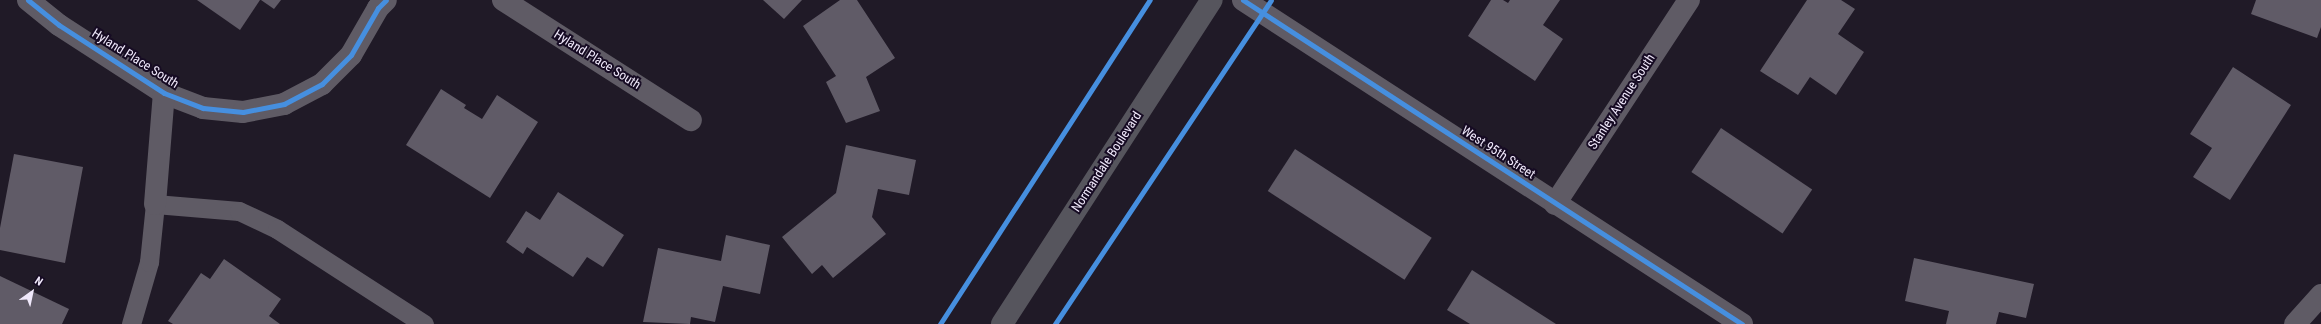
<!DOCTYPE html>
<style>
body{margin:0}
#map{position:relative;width:2321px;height:324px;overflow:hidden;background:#201a27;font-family:"Roboto Condensed",sans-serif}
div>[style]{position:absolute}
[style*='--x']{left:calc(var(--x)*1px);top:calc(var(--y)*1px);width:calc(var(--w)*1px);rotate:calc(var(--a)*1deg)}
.building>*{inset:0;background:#605b67;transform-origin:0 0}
.lane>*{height:19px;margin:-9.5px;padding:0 9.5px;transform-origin:9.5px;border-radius:9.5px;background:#5f5b65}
.street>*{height:22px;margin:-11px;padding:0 11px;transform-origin:11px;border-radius:11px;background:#5f5b65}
.secondary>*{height:22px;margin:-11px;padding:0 11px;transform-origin:11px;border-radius:11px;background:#56555d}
.cycleway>*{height:5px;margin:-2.5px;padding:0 2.5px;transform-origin:2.5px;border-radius:2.5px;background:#468fdf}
span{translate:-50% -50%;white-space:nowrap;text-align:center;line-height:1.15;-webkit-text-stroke:4px #160b23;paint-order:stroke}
.street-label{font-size:13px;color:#f0e9fb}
.north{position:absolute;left:12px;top:272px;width:40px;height:40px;-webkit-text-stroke:3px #160b23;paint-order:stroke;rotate:33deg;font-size:11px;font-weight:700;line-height:16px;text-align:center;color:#f0e9fb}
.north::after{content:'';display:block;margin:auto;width:14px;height:18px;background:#f0e9fb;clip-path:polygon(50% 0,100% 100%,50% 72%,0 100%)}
</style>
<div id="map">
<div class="building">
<div style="clip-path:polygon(197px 0,260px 0,240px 30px)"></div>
<div style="clip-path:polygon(261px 0,281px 0,274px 9px)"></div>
<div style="clip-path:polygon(763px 0,802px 0,784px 19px)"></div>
<div style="clip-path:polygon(840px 0,857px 0,895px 58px,866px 77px,880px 111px,846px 123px,826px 82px,836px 76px,803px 26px)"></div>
<div style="clip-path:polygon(1491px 0,1503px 0,1508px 3px,1510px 0,1560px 0,1543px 25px,1563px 39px,1535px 81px,1468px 36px)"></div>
<div style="clip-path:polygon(1807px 0,1841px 0,1855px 9px,1838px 34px,1864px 52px,1836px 95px,1810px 77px,1798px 95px,1760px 71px)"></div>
<div style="clip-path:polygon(2256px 0,2321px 0,2321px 27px,2317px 38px,2251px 14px)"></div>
<div style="clip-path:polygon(2233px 67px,2291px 105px,2230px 200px,2193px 177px,2212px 148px,2190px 134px)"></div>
<div style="clip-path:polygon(441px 89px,466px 105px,464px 108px,482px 119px,497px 95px,538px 122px,490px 198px,406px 145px)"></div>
<div style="left:1721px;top:128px;width:110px;height:53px;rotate:34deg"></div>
<div style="clip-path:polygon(846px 145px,916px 160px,909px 195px,878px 189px,872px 217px,886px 234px,833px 278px,822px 265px,812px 274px,782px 237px,836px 193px)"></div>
<div style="left:1295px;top:149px;width:163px;height:50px;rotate:33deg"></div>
<div style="clip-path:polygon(14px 154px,83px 167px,65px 263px,0 250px,0 228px)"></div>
<div style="clip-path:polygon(558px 192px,624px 235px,603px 267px,587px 257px,573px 277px,527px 247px,523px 254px,506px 242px,526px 211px,540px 220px)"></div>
<div style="clip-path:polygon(726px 235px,770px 245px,760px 294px,723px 286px,715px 322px,691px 317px,690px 324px,643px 322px,658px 248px,721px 261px)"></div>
<div style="clip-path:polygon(1914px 258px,2034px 284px,2026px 318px,1999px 312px,1996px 324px,1946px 324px,1949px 311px,1905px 301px)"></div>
<div style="clip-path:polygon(224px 259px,281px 299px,269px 316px,280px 324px,173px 324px,168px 321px,201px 273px,210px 279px)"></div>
<div style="clip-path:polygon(1472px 270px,1556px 324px,1470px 324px,1447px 310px)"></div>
<div style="clip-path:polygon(0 276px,69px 309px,62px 324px,0 324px)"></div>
</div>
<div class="lane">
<div style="--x:131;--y:324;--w:65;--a:-73.8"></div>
<div style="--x:149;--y:262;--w:58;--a:-84.1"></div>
<div style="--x:155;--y:204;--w:84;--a:4.8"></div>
<div style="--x:239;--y:211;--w:42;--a:25.3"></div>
<div style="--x:277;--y:229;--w:175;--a:32.9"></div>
</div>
<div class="street">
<div style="--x:28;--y:0;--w:40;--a:39"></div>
<div style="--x:59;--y:25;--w:125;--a:32.9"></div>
<div style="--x:164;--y:93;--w:42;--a:21"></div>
<div style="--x:203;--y:108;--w:40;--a:5.7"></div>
<div style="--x:243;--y:112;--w:42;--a:-11"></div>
<div style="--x:284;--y:104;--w:43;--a:-27.8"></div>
<div style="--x:322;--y:84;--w:41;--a:-45"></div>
<div style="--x:351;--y:55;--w:54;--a:-60.1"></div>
<div style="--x:378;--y:8;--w:11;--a:-45"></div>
<div style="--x:503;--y:0;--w:223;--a:32.6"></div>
<div style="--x:1243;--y:0;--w:595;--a:33"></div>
<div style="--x:155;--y:204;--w:111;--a:-85.4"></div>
<div style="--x:1555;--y:204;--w:244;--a:-56.7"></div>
<div style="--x:2295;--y:324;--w:39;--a:-48"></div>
</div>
<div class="secondary">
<div style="--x:1002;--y:324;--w:386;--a:-57.1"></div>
</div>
<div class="cycleway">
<div style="--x:28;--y:0;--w:40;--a:39"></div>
<div style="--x:59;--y:25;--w:125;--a:32.9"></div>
<div style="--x:164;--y:93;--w:42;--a:21"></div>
<div style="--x:203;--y:108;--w:40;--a:5.7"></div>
<div style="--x:243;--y:112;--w:42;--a:-11"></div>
<div style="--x:284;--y:104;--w:43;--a:-27.8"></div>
<div style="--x:322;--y:84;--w:41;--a:-45"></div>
<div style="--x:351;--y:55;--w:54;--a:-60.1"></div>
<div style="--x:378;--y:8;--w:11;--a:-45"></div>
<div style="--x:1243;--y:0;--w:595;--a:33"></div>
<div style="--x:940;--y:324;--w:386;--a:-57.1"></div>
<div style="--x:1055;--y:324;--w:389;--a:-56.3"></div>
</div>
<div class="street-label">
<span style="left:135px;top:59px;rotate:32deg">Hyland Place South</span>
<span style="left:597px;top:60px;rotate:32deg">Hyland Place South</span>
<span style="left:1622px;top:102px;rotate:-57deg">Stanley Avenue South</span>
<span style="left:1498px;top:153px;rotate:33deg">West 95th Street</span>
<span style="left:1107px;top:162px;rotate:-57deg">Normandale Boulevard</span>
</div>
<div class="north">N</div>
</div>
